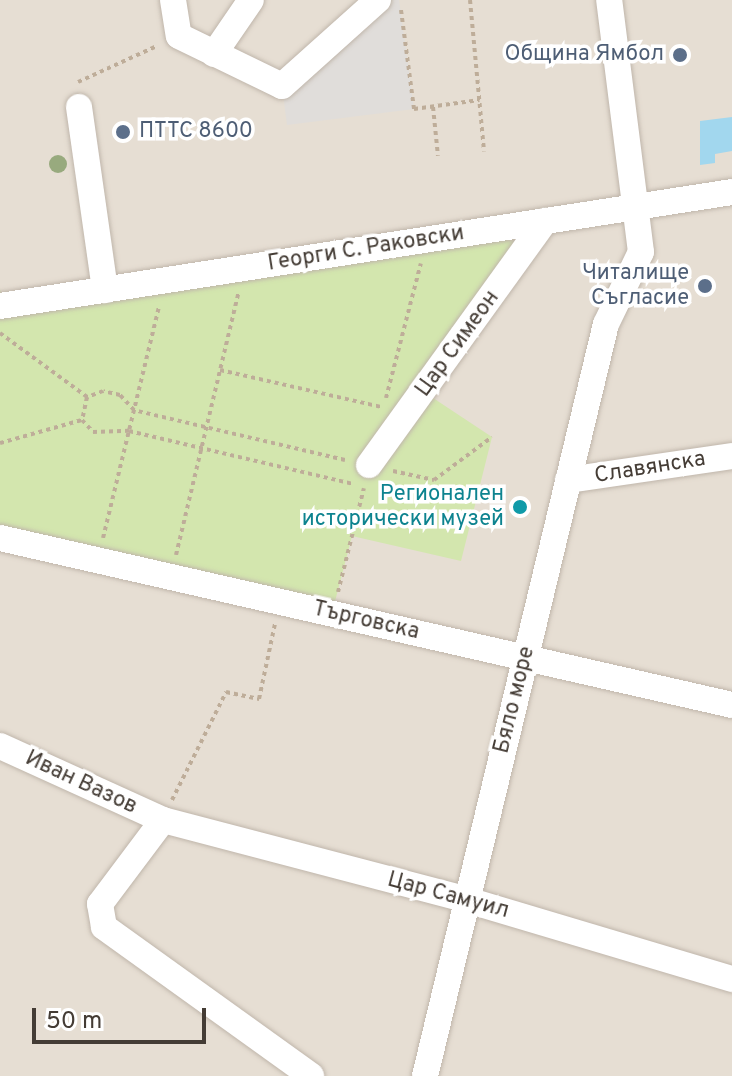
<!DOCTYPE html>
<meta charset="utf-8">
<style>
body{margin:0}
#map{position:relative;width:732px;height:1076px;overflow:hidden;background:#f2ece5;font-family:Overpass,sans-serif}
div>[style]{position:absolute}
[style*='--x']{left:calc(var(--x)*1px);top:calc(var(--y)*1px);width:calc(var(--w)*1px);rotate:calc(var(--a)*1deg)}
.residential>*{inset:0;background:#e6ded3;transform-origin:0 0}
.green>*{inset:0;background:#d3e6ae}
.parking>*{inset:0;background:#e0ddda}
.water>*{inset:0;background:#a2d7ee}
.path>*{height:4px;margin-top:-2px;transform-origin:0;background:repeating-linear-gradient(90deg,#bead99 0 4px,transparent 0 8px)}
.roads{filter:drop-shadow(0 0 2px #c0b6ab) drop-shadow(0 0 2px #c0b6ab)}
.street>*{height:26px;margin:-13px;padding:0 13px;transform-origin:13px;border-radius:13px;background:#fff}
.trees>*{width:18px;height:18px;margin:-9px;border-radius:50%;background:#98aa7e}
.dots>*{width:22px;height:22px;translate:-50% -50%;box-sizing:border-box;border:4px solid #fff;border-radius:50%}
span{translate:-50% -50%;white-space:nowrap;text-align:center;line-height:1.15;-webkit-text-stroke:7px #fff;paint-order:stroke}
.service-label{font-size:22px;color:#4e5e75}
.right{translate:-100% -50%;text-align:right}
.left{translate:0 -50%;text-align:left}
.street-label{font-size:22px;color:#443c35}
.culture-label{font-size:22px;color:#0d838f}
.scale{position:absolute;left:32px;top:1008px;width:174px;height:36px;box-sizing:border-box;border:4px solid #443c35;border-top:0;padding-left:10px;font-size:24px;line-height:28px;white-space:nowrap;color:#443c35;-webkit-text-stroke:6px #fff;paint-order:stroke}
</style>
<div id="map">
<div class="residential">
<div style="left:0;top:0;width:732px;height:1076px"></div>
</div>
<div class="green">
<div style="clip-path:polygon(545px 221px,424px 392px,492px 437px,461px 561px,352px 536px,332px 613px,0 538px,0 289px,4px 305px)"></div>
</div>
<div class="parking">
<div style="clip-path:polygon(378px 0,399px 0,414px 109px,287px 125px,282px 86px)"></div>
</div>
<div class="water">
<div style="clip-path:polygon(732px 117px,732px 151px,715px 154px,715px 163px,700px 165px,700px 121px)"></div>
</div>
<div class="path">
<div style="--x:470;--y:0;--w:152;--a:84.7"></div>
<div style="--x:401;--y:10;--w:100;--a:82.5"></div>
<div style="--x:414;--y:109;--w:66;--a:-7.9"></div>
<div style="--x:78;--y:82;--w:87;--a:-24.5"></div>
<div style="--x:433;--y:107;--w:49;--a:84.2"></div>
<div style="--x:0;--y:333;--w:108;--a:36.3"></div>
<div style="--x:220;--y:370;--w:165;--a:12.9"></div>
<div style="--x:386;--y:398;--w:139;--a:-75.5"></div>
<div style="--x:0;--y:443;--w:85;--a:-15.7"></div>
<div style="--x:345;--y:460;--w:217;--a:-166.7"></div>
<div style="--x:134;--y:410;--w:21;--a:-133"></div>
<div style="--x:120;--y:395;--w:17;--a:-167"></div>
<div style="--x:103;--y:391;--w:17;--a:159"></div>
<div style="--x:87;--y:397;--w:24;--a:102"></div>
<div style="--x:82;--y:420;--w:16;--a:47"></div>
<div style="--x:93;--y:432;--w:36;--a:-2"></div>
<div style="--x:129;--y:431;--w:231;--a:13.3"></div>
<div style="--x:393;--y:471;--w:42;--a:12.4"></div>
<div style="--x:434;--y:480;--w:72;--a:-36.6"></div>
<div style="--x:103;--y:538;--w:239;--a:-76.4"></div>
<div style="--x:176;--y:555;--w:271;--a:-76.6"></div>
<div style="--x:338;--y:592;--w:107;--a:-76"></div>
<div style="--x:172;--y:800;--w:121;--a:-63.4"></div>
<div style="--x:226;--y:692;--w:34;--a:12"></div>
<div style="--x:259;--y:699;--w:77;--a:-78"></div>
</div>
<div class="roads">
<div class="street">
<div style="--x:173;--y:0;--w:36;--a:81"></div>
<div style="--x:179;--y:36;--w:114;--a:25.9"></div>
<div style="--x:282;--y:86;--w:129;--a:-41.9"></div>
<div style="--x:214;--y:54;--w:65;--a:-55.6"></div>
<div style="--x:79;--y:107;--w:185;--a:81.9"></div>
<div style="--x:0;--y:306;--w:741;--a:-8.85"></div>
<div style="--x:369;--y:465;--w:301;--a:-54.2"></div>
<div style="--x:568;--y:480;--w:166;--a:-8.3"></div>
<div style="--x:0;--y:538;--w:751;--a:12.85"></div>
<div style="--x:0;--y:746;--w:179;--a:24.4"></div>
<div style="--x:163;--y:820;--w:314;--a:14.7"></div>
<div style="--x:467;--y:900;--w:277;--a:16.6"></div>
<div style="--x:163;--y:820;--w:105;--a:126.9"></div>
<div style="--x:100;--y:904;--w:23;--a:80"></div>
<div style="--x:104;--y:927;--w:255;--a:35.7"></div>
<div style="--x:425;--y:1076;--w:773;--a:-76.47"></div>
<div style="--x:606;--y:324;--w:80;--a:-64.1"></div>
<div style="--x:641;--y:252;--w:254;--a:-97.2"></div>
</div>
</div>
<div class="trees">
<div style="left:58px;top:164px"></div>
</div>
<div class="dots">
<div style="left:680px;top:55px;background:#5c6f8a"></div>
<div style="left:123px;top:132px;background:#5c6f8a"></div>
<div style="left:705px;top:286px;background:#5c6f8a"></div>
<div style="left:520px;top:507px;background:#0f9aa8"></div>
</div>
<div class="service-label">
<span class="right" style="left:664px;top:55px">Община Ямбол</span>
<span class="left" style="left:139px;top:132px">ПТТС 8600</span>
<span class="right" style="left:689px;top:286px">Читалище<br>Съгласие</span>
</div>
<div class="street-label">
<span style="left:366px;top:249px;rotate:-9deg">Георги С. Раковски</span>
<span style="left:458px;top:344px;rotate:-54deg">Цар Симеон</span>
<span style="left:650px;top:468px;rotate:-9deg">Славянска</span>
<span style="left:366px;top:621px;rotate:13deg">Търговска</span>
<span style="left:515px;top:700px;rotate:-76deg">Бяло море</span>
<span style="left:81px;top:783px;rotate:25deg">Иван Вазов</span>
<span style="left:448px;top:896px;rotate:15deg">Цар Самуил</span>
</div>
<div class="culture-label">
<span class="right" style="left:504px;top:507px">Регионален<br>исторически музей</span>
</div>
<div class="scale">50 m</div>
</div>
